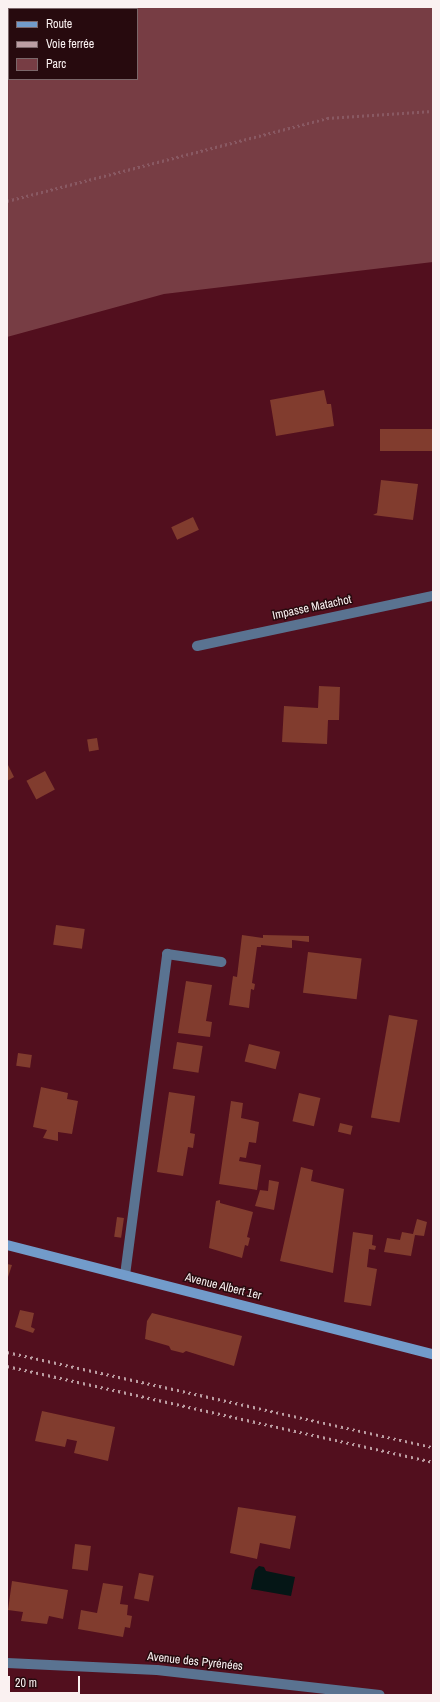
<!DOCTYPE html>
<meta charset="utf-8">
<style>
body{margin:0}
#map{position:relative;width:440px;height:1702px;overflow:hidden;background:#520f1e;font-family:"Archivo Narrow",sans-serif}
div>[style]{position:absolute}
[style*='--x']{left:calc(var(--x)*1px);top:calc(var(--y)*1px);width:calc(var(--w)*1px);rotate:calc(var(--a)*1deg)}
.green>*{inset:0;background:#773d44}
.water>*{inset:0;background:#051616}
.building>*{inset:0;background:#813c2e;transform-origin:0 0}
.path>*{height:2.5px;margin-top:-1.25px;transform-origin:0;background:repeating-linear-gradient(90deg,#895963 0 2px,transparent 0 5px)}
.service>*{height:10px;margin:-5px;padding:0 5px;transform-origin:5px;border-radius:5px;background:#5a7391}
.minor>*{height:10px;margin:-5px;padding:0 5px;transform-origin:5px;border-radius:5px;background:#5a7391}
.secondary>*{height:10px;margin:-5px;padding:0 5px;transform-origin:5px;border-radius:5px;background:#729bca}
.rail>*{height:3px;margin-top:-1.5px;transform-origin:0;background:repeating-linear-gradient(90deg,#bc9ea3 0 2px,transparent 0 6px)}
span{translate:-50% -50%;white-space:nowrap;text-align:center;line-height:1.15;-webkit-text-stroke:3px #270a0e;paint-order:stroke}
.street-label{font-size:12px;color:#faf1f1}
.frame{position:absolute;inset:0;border:8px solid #faf1f1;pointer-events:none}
.legend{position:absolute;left:8px;top:8px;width:130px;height:72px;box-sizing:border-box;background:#270a0e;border:1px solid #7b6669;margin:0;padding:5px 7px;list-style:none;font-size:12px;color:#faf1f1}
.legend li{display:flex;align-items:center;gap:8px;height:20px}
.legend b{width:20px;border:1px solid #7b6669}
.scale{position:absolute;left:8px;top:1676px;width:72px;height:18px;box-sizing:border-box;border:2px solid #faf1f1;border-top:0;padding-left:5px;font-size:12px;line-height:14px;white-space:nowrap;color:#faf1f1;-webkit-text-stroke:3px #270a0e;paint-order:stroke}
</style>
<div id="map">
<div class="green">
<div style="clip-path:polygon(evenodd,7px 7px,433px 7px,433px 262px,164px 294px,7px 337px,7px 7px,9px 9px,137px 9px,137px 79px,9px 79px,9px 9px)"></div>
</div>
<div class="water">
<div style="clip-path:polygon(259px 1566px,264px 1567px,266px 1571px,295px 1577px,291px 1596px,251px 1589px,255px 1570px)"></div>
</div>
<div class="building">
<div style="clip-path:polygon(324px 390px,327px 404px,331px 404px,334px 426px,276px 436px,270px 400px)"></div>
<div style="left:433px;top:429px;width:22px;height:53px;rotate:90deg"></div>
<div style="clip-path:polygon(381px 480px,418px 484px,413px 520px,373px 515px,377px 513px)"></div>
<div style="left:193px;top:517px;width:14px;height:24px;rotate:65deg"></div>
<div style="clip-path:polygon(319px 686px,340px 687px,339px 720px,328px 720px,327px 744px,282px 742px,284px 706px,318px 708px)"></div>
<div style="left:97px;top:738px;width:12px;height:10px;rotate:81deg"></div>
<div style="clip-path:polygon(7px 763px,14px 777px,7px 781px)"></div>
<div style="left:45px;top:771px;width:21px;height:21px;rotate:62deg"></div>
<div style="left:56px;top:925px;width:29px;height:20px;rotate:8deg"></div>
<div style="clip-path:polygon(242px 935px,263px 938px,263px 935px,309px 936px,309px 942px,292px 940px,292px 948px,261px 945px,261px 947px,257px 947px,252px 983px,255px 984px,254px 990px,251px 989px,249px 1008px,229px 1005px,233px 976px,237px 977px)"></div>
<div style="left:308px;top:952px;width:54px;height:41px;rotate:7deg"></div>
<div style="clip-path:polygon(186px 981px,212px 985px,206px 1021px,212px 1022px,210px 1037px,178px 1033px)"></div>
<div style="left:389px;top:1015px;width:29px;height:104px;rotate:10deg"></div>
<div style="left:177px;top:1042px;width:26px;height:27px;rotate:9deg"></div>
<div style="left:249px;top:1044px;width:32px;height:18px;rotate:14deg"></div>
<div style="left:18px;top:1053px;width:14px;height:13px;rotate:8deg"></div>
<div style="clip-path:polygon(41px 1087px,68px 1093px,67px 1099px,78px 1101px,72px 1134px,58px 1132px,58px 1141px,43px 1138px,47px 1130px,33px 1127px)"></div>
<div style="clip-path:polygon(169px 1092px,195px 1096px,190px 1133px,195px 1134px,193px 1148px,188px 1147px,183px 1176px,157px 1172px)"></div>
<div style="left:299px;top:1093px;width:22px;height:29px;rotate:13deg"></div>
<div style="clip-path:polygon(231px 1101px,243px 1103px,241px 1118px,259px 1122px,256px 1143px,249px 1142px,246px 1158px,240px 1157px,239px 1161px,261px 1165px,257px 1190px,219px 1184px)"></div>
<div style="left:340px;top:1123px;width:13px;height:9px;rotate:13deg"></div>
<div style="clip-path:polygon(301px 1167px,313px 1170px,311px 1181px,344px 1189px,333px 1273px,280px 1261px)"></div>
<div style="clip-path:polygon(269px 1180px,279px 1182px,274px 1210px,255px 1206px,260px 1190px,268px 1191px)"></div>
<div style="clip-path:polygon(220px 1200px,220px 1203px,253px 1212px,247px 1237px,250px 1238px,248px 1246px,245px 1245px,242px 1258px,209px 1248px,216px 1201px)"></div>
<div style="left:117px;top:1217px;width:7px;height:20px;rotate:8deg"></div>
<div style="clip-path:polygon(417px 1219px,427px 1222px,424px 1236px,415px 1235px,411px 1256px,384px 1252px,387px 1238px,400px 1240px,402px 1232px,413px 1234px)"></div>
<div style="clip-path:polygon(353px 1232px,373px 1235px,372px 1245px,376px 1246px,375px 1250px,369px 1249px,367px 1267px,377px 1269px,371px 1306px,344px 1302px)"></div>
<div style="clip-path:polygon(7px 1264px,12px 1265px,7px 1280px)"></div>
<div style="clip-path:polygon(20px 1310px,34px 1313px,31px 1327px,35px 1329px,33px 1333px,15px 1327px)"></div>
<div style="clip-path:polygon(152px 1313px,242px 1336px,234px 1366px,186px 1351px,183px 1353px,171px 1350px,169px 1346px,145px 1339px,147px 1321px)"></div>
<div style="clip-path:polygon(42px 1411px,115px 1427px,108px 1461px,74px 1453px,77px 1441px,67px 1439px,65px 1447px,35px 1441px)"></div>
<div style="clip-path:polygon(238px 1507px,296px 1516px,290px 1549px,260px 1543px,257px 1559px,230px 1553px)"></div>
<div style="left:75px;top:1544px;width:16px;height:25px;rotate:7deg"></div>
<div style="left:139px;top:1573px;width:15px;height:26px;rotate:11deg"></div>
<div style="clip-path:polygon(12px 1581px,68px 1590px,63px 1619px,49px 1616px,47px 1624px,21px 1621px,23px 1612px,8px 1610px)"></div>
<div style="clip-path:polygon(103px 1583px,123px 1586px,120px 1604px,128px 1605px,127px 1615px,132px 1616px,130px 1628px,125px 1627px,123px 1637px,78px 1629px,81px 1610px,97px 1613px)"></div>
</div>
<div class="path">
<div style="--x:7;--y:201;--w:331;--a:-14.5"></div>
<div style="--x:327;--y:118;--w:106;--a:-3.8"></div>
</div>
<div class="service">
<div style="--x:125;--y:1275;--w:324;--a:-82.5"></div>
<div style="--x:167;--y:954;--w:55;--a:8.4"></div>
</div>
<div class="minor">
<div style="--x:197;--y:646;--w:241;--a:-12"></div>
<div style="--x:7;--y:1663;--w:150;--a:2.7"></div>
<div style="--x:157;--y:1670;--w:224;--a:6.4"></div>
</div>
<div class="secondary">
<div style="--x:7;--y:1245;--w:440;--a:14.4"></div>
</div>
<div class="rail">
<div style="--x:7;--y:1352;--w:436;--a:12.6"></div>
<div style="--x:7;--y:1366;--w:437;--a:12.7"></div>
</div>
<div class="street-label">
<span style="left:312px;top:608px;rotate:-12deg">Impasse Matachot</span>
<span style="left:223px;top:1287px;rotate:14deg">Avenue Albert 1er</span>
<span style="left:195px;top:1662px;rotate:6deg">Avenue des Pyrénées</span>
</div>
<div class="frame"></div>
<ul class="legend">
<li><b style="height:5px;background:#729bca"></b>Route</li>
<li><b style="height:5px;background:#bc9ea3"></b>Voie ferrée</li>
<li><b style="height:11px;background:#773d44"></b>Parc</li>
</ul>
<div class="scale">20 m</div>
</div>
